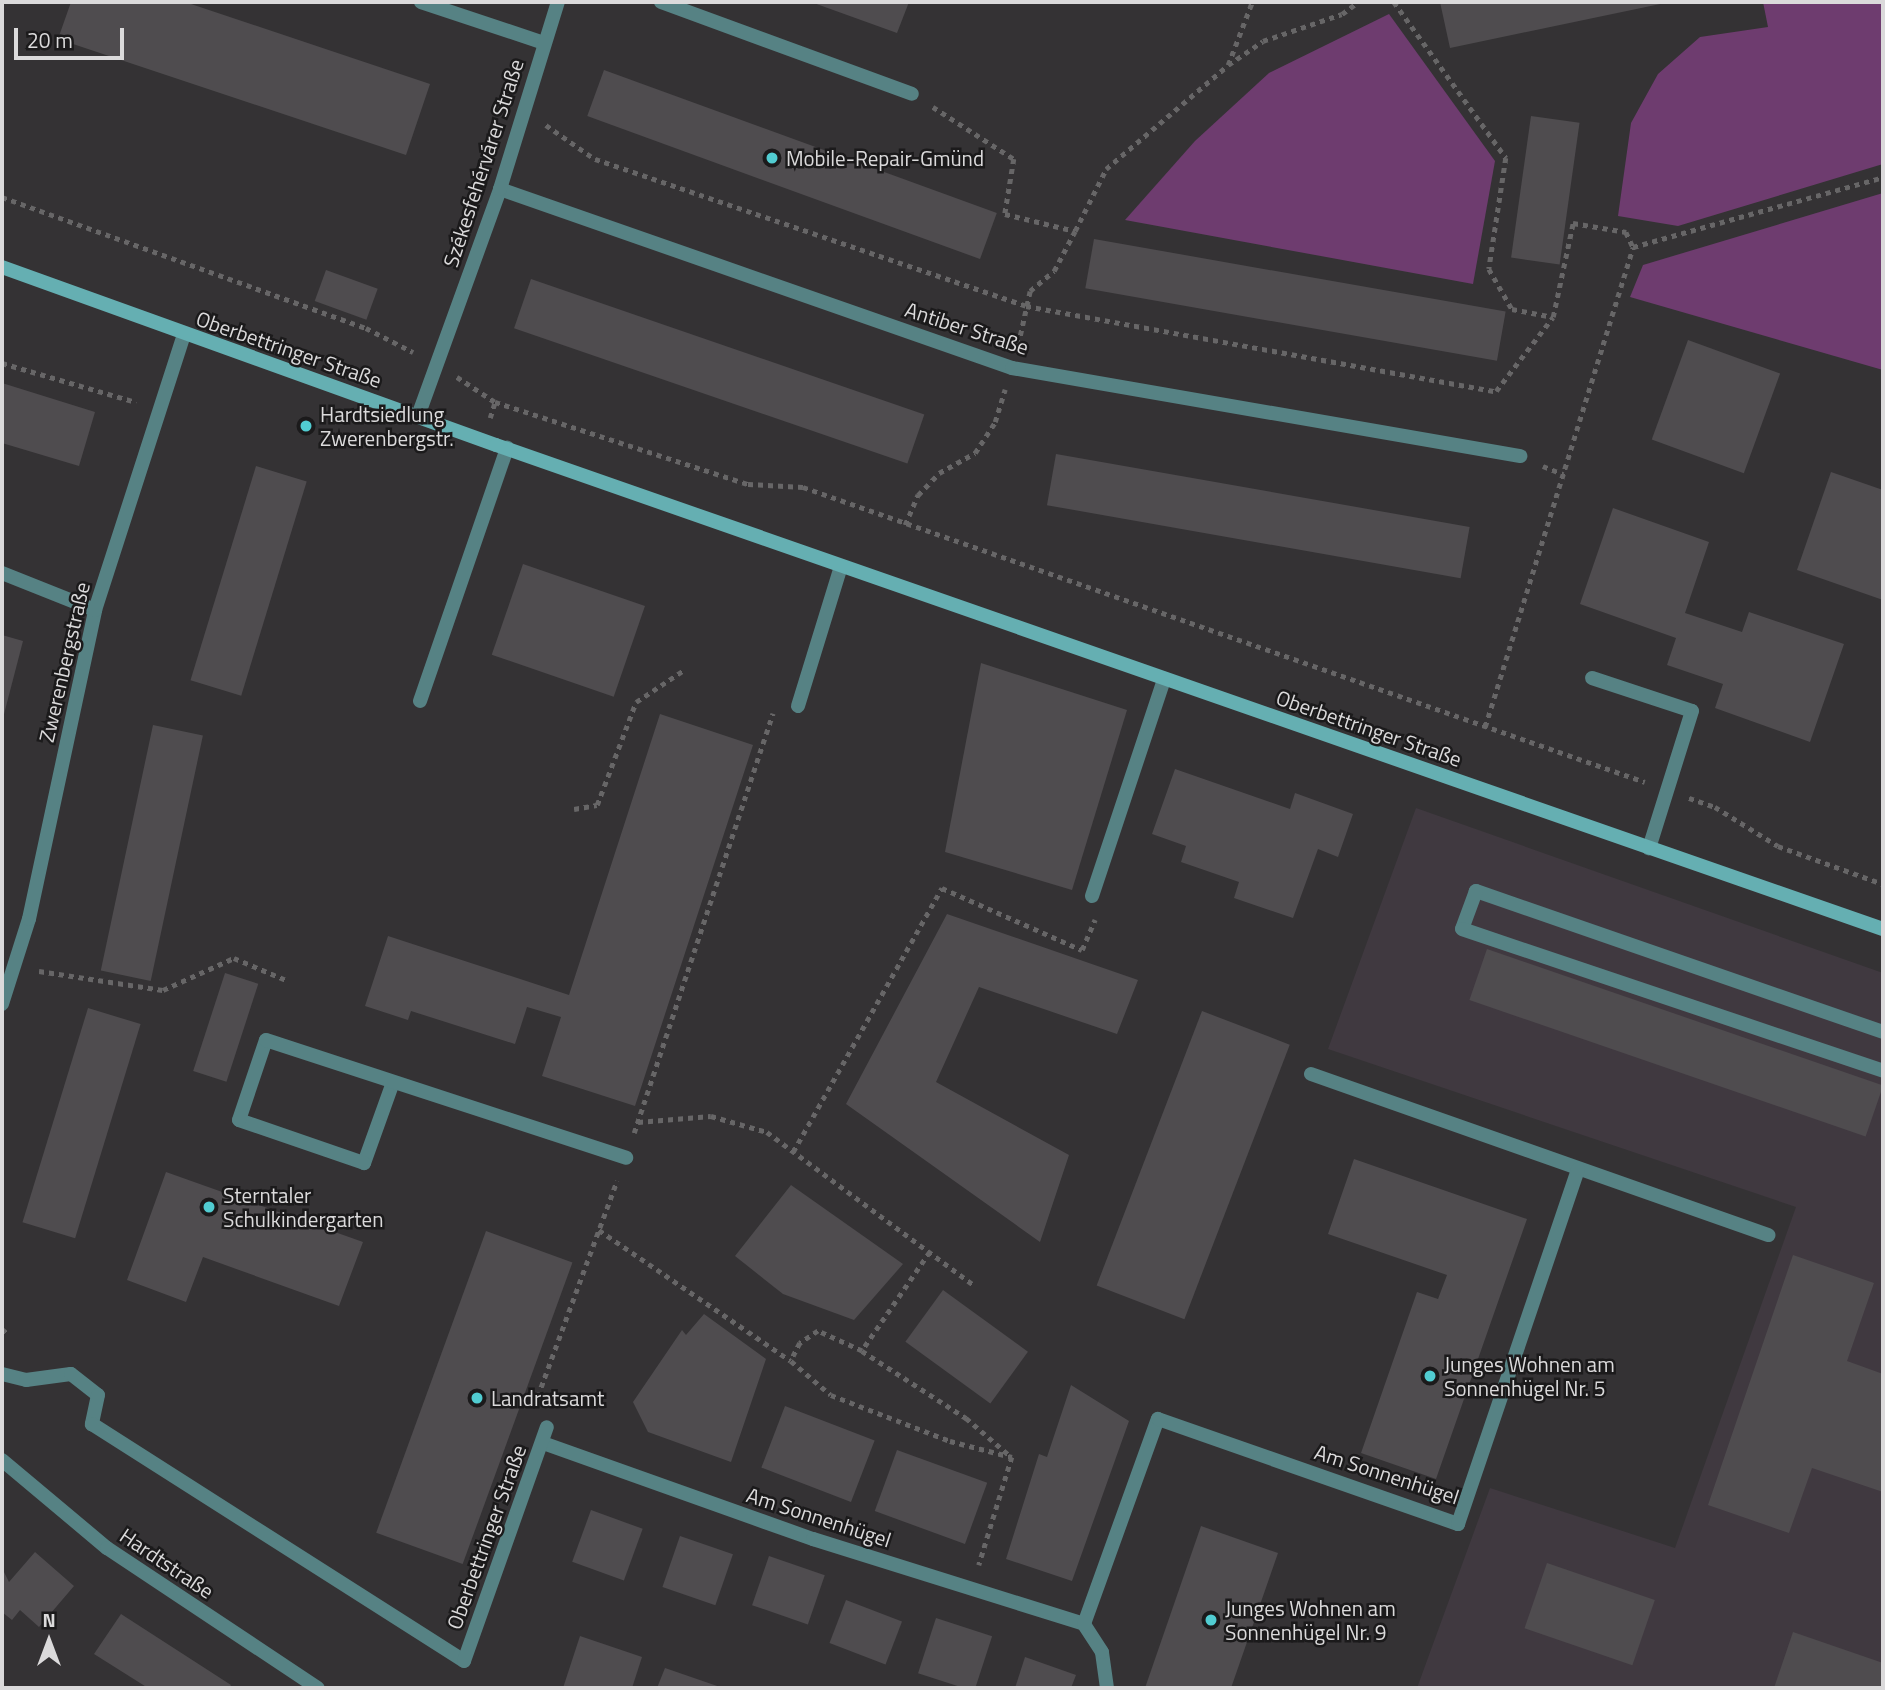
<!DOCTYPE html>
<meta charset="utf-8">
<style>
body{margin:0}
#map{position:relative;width:1885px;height:1690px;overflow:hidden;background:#343234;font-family:"Titillium Web",sans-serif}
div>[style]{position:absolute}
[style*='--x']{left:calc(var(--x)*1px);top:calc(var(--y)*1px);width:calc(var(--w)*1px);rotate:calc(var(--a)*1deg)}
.built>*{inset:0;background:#403940}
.green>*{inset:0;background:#6e3c6f}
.building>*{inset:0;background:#4f4c4f;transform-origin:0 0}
.path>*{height:4.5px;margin-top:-2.25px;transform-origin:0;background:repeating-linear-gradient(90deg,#676667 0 5px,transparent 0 10px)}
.lane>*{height:14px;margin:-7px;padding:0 7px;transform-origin:7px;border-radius:7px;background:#568284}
.street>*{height:14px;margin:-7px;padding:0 7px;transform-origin:7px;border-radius:7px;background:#568284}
.secondary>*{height:14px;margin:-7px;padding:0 7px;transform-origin:7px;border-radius:7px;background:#65afb2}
.dots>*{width:19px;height:19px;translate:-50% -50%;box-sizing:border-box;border:4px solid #1b1a1b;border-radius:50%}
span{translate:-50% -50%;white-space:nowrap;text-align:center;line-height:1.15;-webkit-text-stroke:5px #1b1a1b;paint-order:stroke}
.poi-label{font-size:21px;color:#dbdadb}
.left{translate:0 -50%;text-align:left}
.street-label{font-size:21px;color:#dbdadb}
.frame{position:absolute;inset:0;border:4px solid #dbdadb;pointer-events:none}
.north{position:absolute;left:14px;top:1606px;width:70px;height:70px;-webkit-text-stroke:5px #1b1a1b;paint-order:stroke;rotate:0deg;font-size:19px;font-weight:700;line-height:28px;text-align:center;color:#dbdadb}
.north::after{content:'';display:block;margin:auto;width:24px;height:32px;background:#dbdadb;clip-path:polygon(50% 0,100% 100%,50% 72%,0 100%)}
.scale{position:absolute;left:14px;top:28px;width:110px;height:32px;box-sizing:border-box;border:4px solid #dbdadb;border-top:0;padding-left:9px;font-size:21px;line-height:24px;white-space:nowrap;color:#dbdadb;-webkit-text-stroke:5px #1b1a1b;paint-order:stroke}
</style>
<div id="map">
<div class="built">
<div style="clip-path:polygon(1416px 808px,1883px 973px,1883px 1688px,1417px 1688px,1490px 1488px,1675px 1548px,1796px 1207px,1328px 1049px)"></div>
</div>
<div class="green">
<div style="clip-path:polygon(1763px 2px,1883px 2px,1883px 164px,1678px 226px,1618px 216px,1631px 123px,1658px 74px,1700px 37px,1768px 27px)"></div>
<div style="clip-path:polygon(1389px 14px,1495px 161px,1473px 284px,1125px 220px,1195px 141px,1269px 73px)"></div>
<div style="clip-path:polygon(1883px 193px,1883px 370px,1630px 297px,1643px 265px)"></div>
</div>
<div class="building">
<div style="clip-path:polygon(71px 2px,185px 2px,430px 84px,406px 155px,58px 39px)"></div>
<div style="clip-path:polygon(811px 2px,909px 2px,897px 33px)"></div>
<div style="clip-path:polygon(1440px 2px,1665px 2px,1665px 3px,1450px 48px)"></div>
<div style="left:604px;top:70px;width:418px;height:49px;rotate:20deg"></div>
<div style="left:1531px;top:116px;width:49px;height:143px;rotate:8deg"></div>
<div style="left:1094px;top:239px;width:418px;height:50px;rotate:10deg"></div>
<div style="left:326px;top:270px;width:55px;height:33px;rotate:20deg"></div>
<div style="left:531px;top:279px;width:416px;height:52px;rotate:19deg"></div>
<div style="left:1688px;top:340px;width:98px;height:106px;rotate:20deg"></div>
<div style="clip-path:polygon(2px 383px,95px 412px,79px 466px,2px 443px)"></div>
<div style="left:1056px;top:454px;width:420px;height:52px;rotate:10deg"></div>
<div style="left:256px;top:466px;width:53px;height:224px;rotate:17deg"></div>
<div style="clip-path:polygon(1831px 472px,1883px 490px,1883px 600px,1797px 570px)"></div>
<div style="clip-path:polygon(1613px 508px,1709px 542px,1685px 613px,1742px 632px,1749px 612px,1844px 644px,1810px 742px,1715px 708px,1723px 684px,1667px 665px,1676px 638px,1580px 604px)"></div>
<div style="left:523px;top:564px;width:129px;height:96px;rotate:19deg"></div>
<div style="clip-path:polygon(2px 635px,23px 641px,3px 718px,2px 718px)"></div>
<div style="clip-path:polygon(981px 663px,1127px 710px,1072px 890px,945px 852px)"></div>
<div style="clip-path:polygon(660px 714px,753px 745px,635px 1106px,542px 1076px,561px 1017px,527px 1007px,515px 1044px,411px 1011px,408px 1020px,365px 1006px,388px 936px,569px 995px)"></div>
<div style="left:153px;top:725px;width:51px;height:251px;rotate:12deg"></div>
<div style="clip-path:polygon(1175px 769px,1290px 809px,1295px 793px,1353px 814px,1338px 857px,1318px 849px,1293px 918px,1234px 898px,1239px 882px,1181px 862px,1186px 846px,1152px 834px)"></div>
<div style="clip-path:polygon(947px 914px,1138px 980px,1117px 1034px,979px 987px,936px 1082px,1069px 1155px,1040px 1242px,846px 1104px)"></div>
<div style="left:1487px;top:949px;width:419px;height:54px;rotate:19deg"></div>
<div style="left:225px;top:973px;width:35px;height:103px;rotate:18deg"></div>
<div style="left:88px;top:1008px;width:55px;height:224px;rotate:17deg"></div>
<div style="left:1202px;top:1011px;width:94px;height:294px;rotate:21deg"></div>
<div style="clip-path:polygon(1354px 1159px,1527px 1219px,1436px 1479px,1361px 1453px,1417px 1292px,1438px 1299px,1447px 1275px,1328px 1234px)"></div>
<div style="clip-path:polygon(166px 1172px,363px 1242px,339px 1306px,203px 1257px,186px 1302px,127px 1280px)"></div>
<div style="clip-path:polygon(791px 1185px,903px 1264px,854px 1320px,783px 1294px,735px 1256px)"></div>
<div style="left:486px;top:1231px;width:92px;height:321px;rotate:20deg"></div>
<div style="clip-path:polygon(1793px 1255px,1874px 1283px,1847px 1361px,1883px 1374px,1883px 1492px,1812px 1468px,1789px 1533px,1708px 1505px)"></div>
<div style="left:943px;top:1290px;width:105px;height:64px;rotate:36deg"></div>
<div style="clip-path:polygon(704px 1314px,766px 1359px,731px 1462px,648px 1432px,633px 1402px,682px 1330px,686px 1335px)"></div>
<div style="clip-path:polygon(1071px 1385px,1129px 1421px,1072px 1581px,1006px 1559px,1039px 1454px,1047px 1457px)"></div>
<div style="left:785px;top:1406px;width:96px;height:66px;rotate:21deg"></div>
<div style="left:897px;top:1450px;width:96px;height:65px;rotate:20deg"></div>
<div style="left:591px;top:1510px;width:55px;height:55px;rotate:20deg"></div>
<div style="clip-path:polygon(1201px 1526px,1278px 1553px,1231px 1688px,1145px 1688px)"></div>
<div style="left:680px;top:1536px;width:56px;height:54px;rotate:19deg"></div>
<div style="clip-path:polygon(35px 1552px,74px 1586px,39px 1627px,20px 1610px,12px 1620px,2px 1612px,2px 1568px,9px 1582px)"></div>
<div style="left:769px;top:1556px;width:59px;height:52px;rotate:19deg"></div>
<div style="left:1547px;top:1563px;width:114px;height:69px;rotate:19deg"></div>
<div style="left:846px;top:1600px;width:60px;height:46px;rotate:21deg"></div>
<div style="clip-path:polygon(121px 1614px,231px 1685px,229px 1688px,148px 1688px,94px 1654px)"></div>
<div style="left:936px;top:1618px;width:59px;height:58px;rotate:18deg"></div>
<div style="clip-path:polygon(1793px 1632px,1883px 1663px,1883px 1688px,1774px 1688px)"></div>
<div style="clip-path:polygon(580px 1636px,642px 1657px,632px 1688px,563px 1688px)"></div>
<div style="clip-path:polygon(1025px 1657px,1076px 1675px,1071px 1688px,1015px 1688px)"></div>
<div style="clip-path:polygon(665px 1668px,723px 1688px,657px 1688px)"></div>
</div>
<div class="path">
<div style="--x:1394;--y:2;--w:192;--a:54.3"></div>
<div style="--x:1506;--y:158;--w:112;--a:98.7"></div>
<div style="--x:1489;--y:269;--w:46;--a:60.1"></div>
<div style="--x:1512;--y:309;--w:42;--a:11"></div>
<div style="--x:1228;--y:65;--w:67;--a:-69.1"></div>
<div style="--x:933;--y:107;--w:96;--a:32.7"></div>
<div style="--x:1014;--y:159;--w:56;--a:99.3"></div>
<div style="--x:1005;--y:214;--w:72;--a:13.7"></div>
<div style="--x:1075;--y:231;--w:69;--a:-63.4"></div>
<div style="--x:1106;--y:169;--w:160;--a:-40.4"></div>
<div style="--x:1228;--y:65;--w:42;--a:-34.4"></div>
<div style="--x:1263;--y:41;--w:83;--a:-18.9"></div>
<div style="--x:1342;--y:14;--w:20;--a:-37"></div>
<div style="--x:546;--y:125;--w:60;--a:34.8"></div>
<div style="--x:595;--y:159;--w:455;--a:18.8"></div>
<div style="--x:1026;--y:306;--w:478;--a:10.3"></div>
<div style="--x:1496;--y:391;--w:93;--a:-52.4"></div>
<div style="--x:1553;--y:317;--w:96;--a:-78"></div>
<div style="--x:1573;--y:223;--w:54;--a:9.6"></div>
<div style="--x:1626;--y:232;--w:17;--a:65"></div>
<div style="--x:2;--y:197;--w:387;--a:19.8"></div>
<div style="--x:366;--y:328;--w:53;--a:27.1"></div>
<div style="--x:1018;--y:345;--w:55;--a:-77.5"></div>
<div style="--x:1030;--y:291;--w:31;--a:-40"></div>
<div style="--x:1054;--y:271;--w:45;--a:-62.3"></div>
<div style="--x:2;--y:363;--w:140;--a:16.2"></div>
<div style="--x:457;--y:377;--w:45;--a:33.3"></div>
<div style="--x:495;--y:402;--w:266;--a:18"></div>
<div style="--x:748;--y:484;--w:55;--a:3.1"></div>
<div style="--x:803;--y:487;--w:892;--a:19.31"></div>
<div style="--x:490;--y:418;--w:17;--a:-73"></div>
<div style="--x:1543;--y:466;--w:22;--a:22"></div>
<div style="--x:905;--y:525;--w:33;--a:-67"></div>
<div style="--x:918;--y:495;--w:30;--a:-46"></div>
<div style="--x:939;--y:473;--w:41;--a:-29.1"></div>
<div style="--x:975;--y:453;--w:37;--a:-57"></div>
<div style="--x:995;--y:422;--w:34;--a:-73"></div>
<div style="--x:1485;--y:727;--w:502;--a:-72.86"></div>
<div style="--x:1633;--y:247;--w:260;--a:-15.6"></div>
<div style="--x:1689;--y:798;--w:28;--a:19"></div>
<div style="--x:1715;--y:807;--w:74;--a:31.8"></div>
<div style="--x:1778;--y:846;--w:112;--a:19.9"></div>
<div style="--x:574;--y:809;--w:23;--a:-10"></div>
<div style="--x:597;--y:805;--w:110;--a:-69.3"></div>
<div style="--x:636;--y:702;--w:58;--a:-33.7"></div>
<div style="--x:39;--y:971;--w:125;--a:8.7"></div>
<div style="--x:163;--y:990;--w:78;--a:-24.3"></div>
<div style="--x:234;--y:958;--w:56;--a:22.9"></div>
<div style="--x:638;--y:1122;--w:73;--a:-4.7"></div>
<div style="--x:711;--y:1116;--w:58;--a:15.9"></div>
<div style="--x:767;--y:1132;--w:259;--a:36.5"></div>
<div style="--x:634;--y:1133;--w:442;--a:-71.7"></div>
<div style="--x:793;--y:1152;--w:303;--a:-60.6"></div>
<div style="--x:942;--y:888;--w:153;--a:23.9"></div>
<div style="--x:1082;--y:950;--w:33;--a:-67"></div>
<div style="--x:599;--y:1230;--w:232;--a:34.3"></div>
<div style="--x:930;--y:1252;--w:120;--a:124.5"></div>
<div style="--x:862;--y:1351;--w:48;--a:-155.6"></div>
<div style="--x:818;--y:1331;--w:22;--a:146"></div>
<div style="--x:800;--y:1343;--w:20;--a:117"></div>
<div style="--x:791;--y:1361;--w:52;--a:40.4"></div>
<div style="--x:831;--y:1395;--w:128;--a:21.1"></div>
<div style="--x:950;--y:1441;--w:64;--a:14.5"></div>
<div style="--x:1012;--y:1457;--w:113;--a:107"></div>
<div style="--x:2;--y:1329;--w:8;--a:40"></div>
<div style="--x:862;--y:1351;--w:124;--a:32.8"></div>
<div style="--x:966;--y:1418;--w:57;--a:40.7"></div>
<div style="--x:534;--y:1406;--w:240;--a:-69.8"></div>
</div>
<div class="lane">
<div style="--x:661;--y:2;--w:267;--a:20.1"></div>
<div style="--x:1592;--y:678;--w:105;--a:18.3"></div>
<div style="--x:1692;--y:711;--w:144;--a:107.4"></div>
<div style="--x:420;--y:701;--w:268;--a:-71"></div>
<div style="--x:1092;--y:896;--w:229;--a:-71.6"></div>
<div style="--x:1883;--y:1032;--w:431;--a:-160.9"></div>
<div style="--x:1476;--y:891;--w:40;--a:110.2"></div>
<div style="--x:1462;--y:929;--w:444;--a:18.6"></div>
<div style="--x:392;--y:1085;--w:83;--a:109.7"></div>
<div style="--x:364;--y:1163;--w:132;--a:-161"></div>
<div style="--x:239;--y:1120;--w:84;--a:-71.4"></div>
<div style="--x:266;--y:1040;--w:379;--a:18.1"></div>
<div style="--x:2;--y:1374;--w:25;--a:14"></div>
<div style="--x:26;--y:1380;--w:45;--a:-7.6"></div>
<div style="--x:71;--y:1374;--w:34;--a:38"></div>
<div style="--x:98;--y:1395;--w:30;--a:102"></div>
<div style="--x:92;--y:1424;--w:441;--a:32.5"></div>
</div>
<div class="street">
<div style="--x:421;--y:2;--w:130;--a:18.4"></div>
<div style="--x:500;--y:189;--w:542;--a:19.27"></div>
<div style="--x:1012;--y:368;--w:516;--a:9.83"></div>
<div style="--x:418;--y:416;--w:241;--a:-70.1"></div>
<div style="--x:500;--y:189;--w:196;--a:-72.8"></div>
<div style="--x:2;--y:573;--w:100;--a:21.7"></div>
<div style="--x:798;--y:706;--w:146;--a:-72.9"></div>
<div style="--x:2;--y:1004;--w:89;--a:-72.4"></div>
<div style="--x:29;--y:919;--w:316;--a:-77.9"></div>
<div style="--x:95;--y:610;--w:289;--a:-72.1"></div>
<div style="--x:1311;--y:1074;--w:485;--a:19.4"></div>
<div style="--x:543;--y:1443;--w:287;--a:19.6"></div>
<div style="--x:813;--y:1539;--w:284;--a:17.4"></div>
<div style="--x:2;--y:1460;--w:137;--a:40"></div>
<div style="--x:107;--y:1548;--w:253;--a:33.6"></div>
<div style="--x:464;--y:1661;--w:248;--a:-70.5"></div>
<div style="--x:1107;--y:1688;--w:36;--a:-98"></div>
<div style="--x:1102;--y:1652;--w:33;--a:-123"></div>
<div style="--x:1084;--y:1624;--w:218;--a:-70.2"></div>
<div style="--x:1158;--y:1419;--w:318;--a:19.3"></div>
<div style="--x:1458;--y:1524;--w:374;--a:-71.3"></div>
</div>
<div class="secondary">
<div style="--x:2;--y:267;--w:525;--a:19.82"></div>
<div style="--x:496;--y:445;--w:1469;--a:19.24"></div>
</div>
<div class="dots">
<div style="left:772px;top:158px;background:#51ccd1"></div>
<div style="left:306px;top:426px;background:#51ccd1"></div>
<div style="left:209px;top:1207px;background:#51ccd1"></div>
<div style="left:1430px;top:1376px;background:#51ccd1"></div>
<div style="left:477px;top:1398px;background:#51ccd1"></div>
<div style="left:1211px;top:1620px;background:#51ccd1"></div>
</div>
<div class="poi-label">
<span class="left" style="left:786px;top:158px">Mobile-Repair-Gmünd</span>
<span class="left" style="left:320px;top:426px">Hardtsiedlung<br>Zwerenbergstr.</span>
<span class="left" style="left:223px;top:1207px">Sterntaler<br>Schulkindergarten</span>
<span class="left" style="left:1444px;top:1376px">Junges Wohnen am<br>Sonnenhügel Nr. 5</span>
<span class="left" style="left:491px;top:1398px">Landratsamt</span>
<span class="left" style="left:1225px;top:1620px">Junges Wohnen am<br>Sonnenhügel Nr. 9</span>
</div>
<div class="street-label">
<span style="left:483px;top:163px;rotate:-72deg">Székesfehérvárer Straße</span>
<span style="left:967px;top:328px;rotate:18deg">Antiber Straße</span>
<span style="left:289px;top:349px;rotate:19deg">Oberbettringer Straße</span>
<span style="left:64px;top:662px;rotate:-77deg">Zwerenbergstraße</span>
<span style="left:1369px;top:728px;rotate:19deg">Oberbettringer Straße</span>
<span style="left:1387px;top:1474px;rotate:18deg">Am Sonnenhügel</span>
<span style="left:819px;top:1517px;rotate:18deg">Am Sonnenhügel</span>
<span style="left:486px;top:1537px;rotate:-70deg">Oberbettringer Straße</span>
<span style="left:167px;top:1563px;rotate:34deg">Hardtstraße</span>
</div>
<div class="frame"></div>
<div class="north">N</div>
<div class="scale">20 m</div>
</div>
